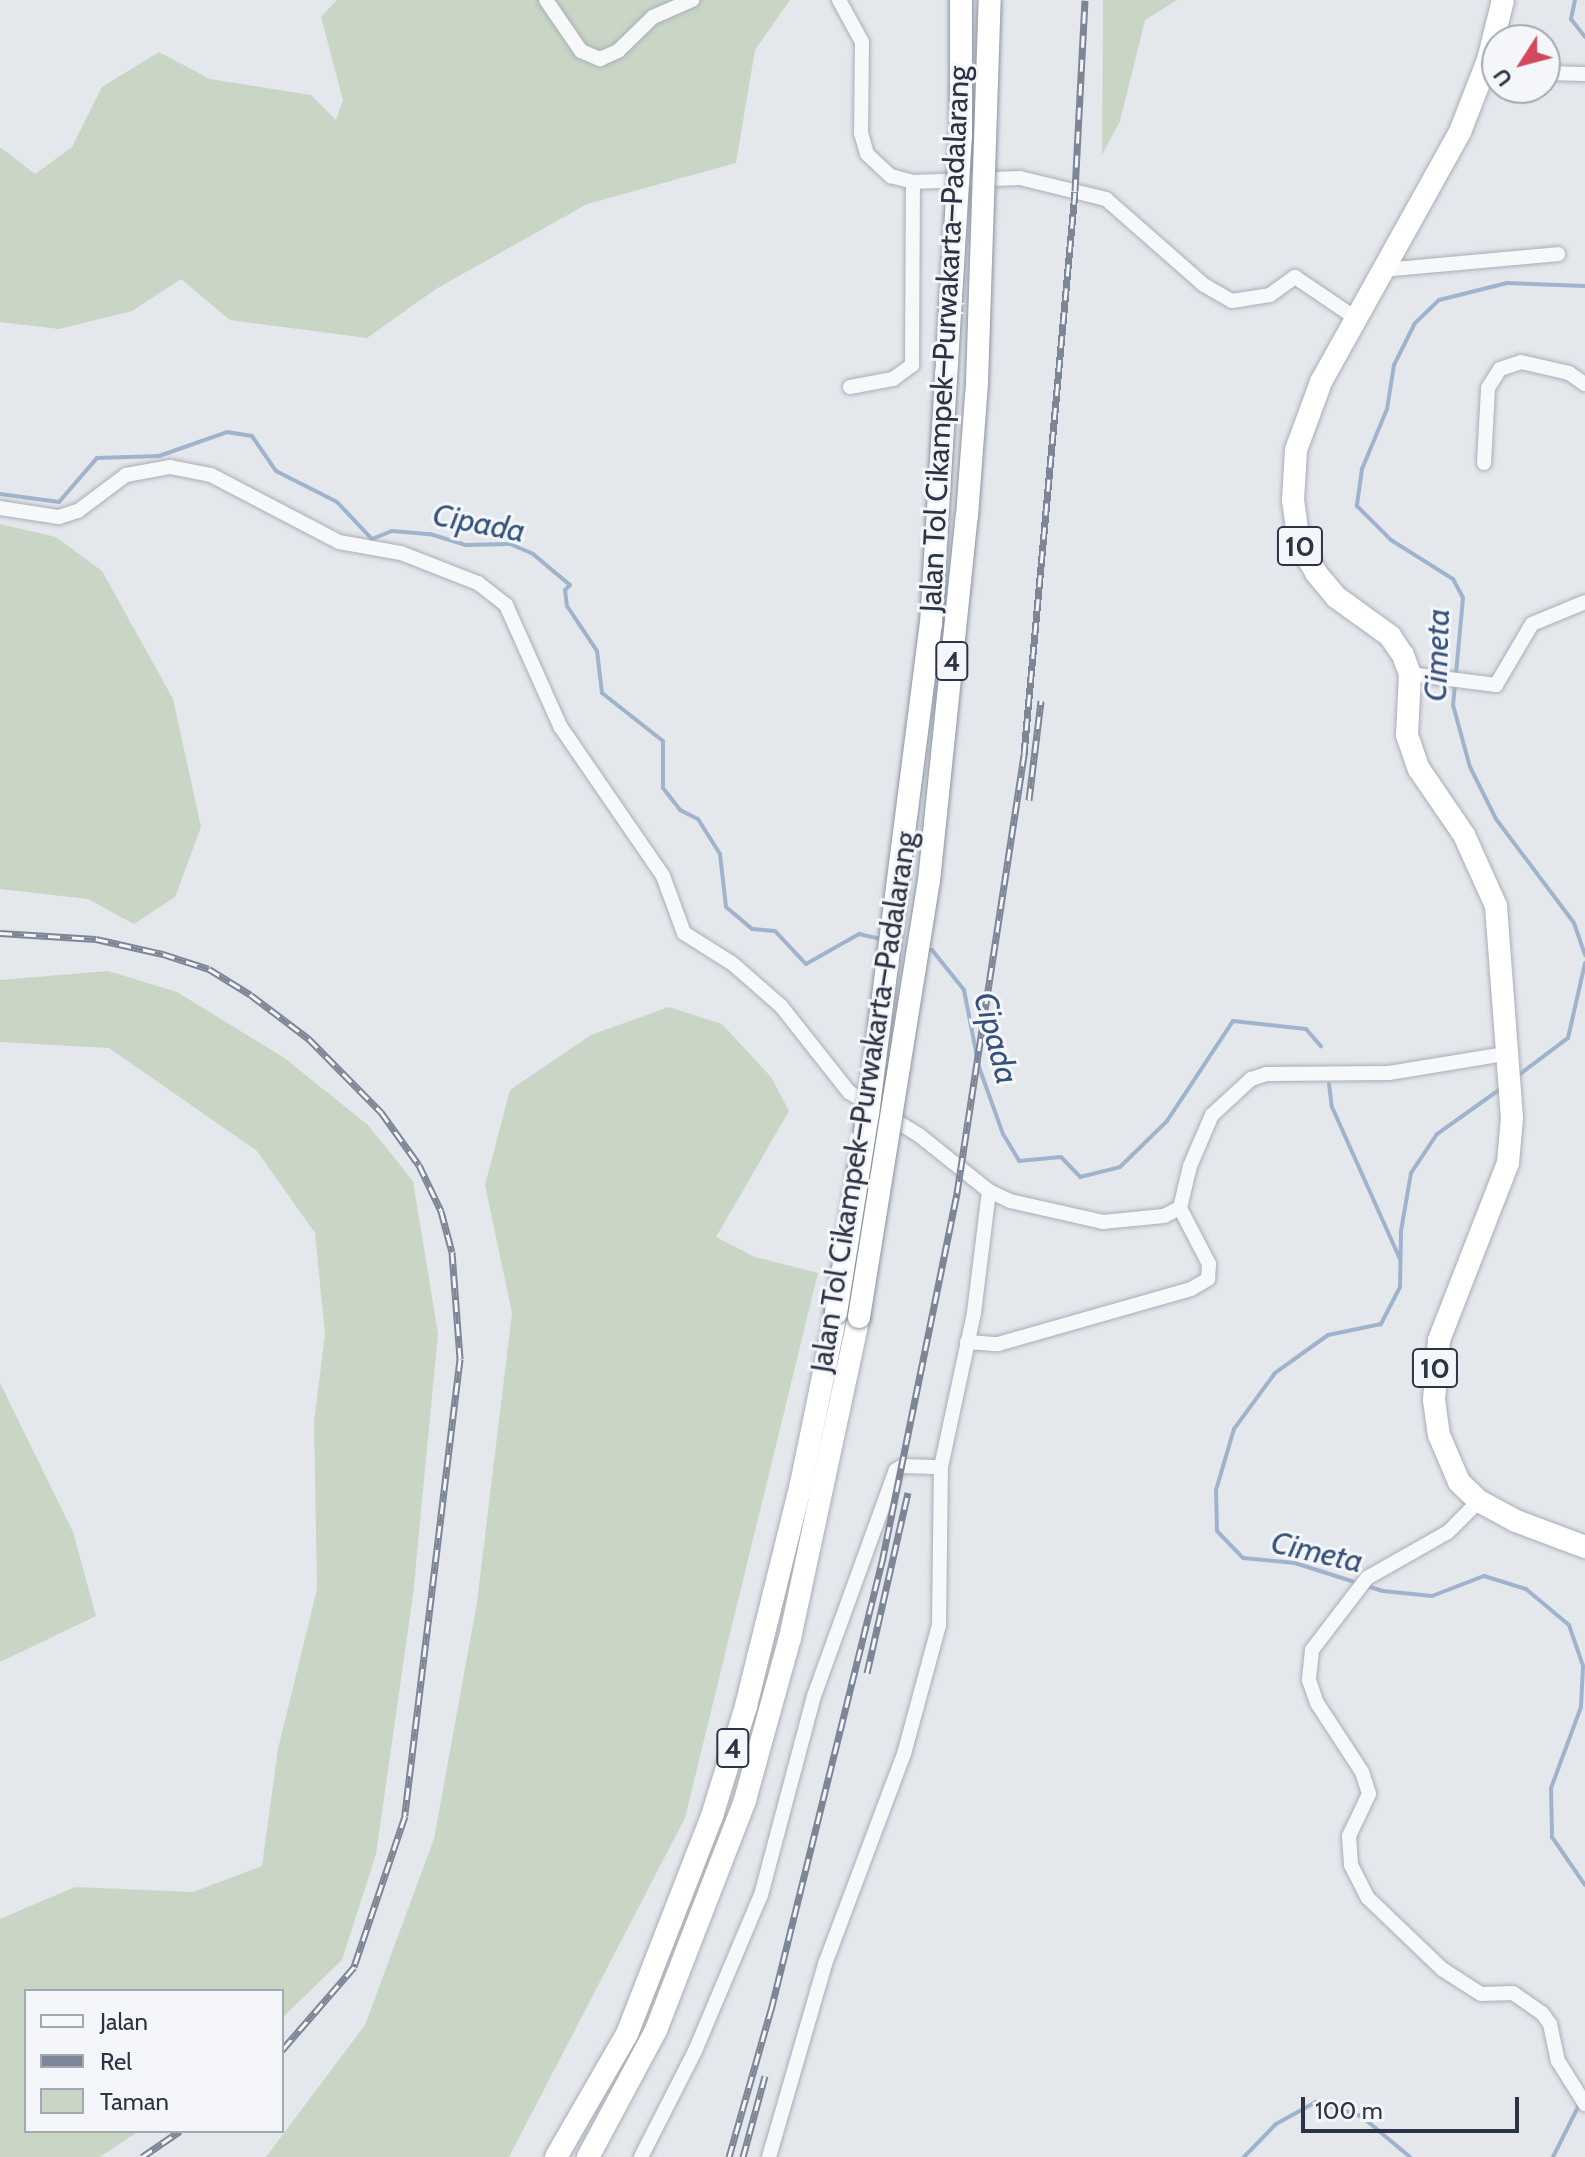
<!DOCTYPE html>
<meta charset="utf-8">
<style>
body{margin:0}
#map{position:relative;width:1585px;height:2157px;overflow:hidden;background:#e4e7ec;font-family:Cabin,sans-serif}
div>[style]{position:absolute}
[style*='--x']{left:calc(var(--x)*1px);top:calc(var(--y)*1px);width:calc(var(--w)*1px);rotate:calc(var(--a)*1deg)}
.green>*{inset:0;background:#c9d6c5}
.stream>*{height:4px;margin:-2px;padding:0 2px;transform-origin:2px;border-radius:2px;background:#9fb4cc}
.roads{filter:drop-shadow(0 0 2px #a9aeb7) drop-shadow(0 0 2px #a9aeb7)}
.minor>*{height:14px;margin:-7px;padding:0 7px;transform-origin:7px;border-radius:7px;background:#f7f8fa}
.highway>*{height:22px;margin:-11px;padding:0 11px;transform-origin:11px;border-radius:11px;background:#fff}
.rail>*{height:7px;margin-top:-3.5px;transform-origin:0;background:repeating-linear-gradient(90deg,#f4f6f9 0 12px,#7d8696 0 24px);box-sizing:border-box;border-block:2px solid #7d8696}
.bridges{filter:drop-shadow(0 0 2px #8b94a3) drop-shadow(0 0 2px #8b94a3)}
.highway-bridge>*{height:22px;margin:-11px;padding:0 11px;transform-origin:11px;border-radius:11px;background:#fff}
span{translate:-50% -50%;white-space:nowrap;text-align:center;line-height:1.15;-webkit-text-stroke:6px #f4f6f9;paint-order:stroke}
.shield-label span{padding:2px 6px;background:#f4f6f9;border:2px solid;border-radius:6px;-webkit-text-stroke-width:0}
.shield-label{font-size:28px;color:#2b3445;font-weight:700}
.street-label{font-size:30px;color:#2b3445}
.water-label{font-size:32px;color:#34527a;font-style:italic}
.legend{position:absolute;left:24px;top:1989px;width:260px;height:144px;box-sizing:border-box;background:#f4f6f9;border:2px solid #a4a8b1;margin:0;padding:10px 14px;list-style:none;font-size:24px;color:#2b3445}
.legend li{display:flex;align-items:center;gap:16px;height:40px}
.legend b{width:40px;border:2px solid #a4a8b1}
.north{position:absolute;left:1481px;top:24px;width:80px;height:80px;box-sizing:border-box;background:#f4f6f9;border:2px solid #a4a8b1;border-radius:50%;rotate:234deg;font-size:22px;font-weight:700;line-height:32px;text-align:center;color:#2b3445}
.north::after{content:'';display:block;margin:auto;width:28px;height:36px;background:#d1495b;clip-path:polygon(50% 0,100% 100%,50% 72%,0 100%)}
.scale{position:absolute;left:1301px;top:2097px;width:218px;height:36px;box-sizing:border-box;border:4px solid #2b3445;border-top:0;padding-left:10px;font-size:24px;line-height:28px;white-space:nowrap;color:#2b3445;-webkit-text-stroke:6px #f4f6f9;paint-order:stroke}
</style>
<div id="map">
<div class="green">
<div style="clip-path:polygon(337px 0,790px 0,755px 50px,736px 163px,587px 204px,436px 289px,367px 338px,230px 320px,181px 279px,132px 311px,59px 329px,0 322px,0 147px,35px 174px,72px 147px,102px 87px,159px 52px,210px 79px,311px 95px,336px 120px,343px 100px,321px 17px)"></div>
<div style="clip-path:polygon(1103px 0,1177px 0,1145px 20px,1120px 121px,1102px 155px)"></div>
<div style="clip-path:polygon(0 524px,56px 537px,102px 571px,173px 699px,201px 827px,175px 897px,134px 924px,88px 899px,0 889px)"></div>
<div style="clip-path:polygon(108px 971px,177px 992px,283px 1057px,368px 1125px,413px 1181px,438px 1334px,413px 1595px,376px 1854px,342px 1960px,282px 2018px,282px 1991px,26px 1991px,26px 2131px,139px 2131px,100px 2157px,0 2157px,0 1919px,75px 1887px,193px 1892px,262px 1866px,278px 1749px,317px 1589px,314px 1422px,325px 1334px,315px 1233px,257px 1151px,109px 1048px,0 1042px,0 980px)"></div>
<div style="clip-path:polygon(669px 1007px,722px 1024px,771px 1077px,789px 1111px,716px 1237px,755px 1257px,818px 1273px,685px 1818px,509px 2157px,266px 2157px,365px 2025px,434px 1839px,477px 1602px,512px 1313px,485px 1185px,510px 1090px,591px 1035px)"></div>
<div style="clip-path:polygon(0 1383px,73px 1532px,96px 1616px,0 1662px)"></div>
</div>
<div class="stream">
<div style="--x:1575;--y:0;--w:19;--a:102"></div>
<div style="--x:1571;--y:19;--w:23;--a:52"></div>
<div style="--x:1585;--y:286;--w:78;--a:-177.8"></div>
<div style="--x:1507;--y:283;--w:70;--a:166"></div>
<div style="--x:1439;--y:300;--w:33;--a:136"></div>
<div style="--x:1415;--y:323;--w:47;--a:116.6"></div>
<div style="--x:1394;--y:365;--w:45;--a:99"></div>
<div style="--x:1387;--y:409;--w:65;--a:112.6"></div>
<div style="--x:1362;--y:469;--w:37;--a:98"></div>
<div style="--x:1357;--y:506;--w:48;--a:45"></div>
<div style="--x:1391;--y:540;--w:73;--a:32.2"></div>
<div style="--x:1453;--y:579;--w:21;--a:62"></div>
<div style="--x:1463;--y:598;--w:107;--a:95.3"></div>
<div style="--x:1453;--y:705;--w:64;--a:74.7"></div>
<div style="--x:1470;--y:767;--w:58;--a:63.4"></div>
<div style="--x:1496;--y:819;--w:130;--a:53.1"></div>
<div style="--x:1574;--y:923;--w:34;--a:71"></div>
<div style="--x:0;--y:494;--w:60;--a:7.7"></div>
<div style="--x:59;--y:502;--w:58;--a:-49.2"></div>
<div style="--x:97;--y:458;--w:62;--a:-1.8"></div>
<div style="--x:159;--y:456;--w:72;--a:-19.4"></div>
<div style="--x:227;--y:432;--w:25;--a:9"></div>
<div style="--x:252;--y:436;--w:42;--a:55.6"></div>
<div style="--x:276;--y:471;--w:68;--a:26.9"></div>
<div style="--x:337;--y:502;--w:51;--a:46.6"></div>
<div style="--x:372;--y:539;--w:22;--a:-22"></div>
<div style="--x:392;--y:531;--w:38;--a:5"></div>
<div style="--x:430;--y:534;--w:37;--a:17"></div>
<div style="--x:465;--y:545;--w:45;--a:-1.3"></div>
<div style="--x:510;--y:544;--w:25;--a:23"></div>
<div style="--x:533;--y:554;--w:48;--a:40"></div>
<div style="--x:570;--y:585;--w:7;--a:135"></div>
<div style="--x:565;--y:590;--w:16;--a:83"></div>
<div style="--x:567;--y:606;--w:54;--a:56.3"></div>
<div style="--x:597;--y:651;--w:42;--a:83.2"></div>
<div style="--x:602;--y:693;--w:78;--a:38.2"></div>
<div style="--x:663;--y:741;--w:47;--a:90"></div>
<div style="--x:663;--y:788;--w:28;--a:52"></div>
<div style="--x:680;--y:810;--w:20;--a:27"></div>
<div style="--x:698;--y:819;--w:41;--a:57.8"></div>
<div style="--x:720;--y:854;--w:53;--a:83.5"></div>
<div style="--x:726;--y:907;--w:34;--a:40"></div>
<div style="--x:752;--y:929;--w:23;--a:5"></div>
<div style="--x:775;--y:931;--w:45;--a:46.8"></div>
<div style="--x:806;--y:964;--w:61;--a:-29.5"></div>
<div style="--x:859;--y:934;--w:23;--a:13"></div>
<div style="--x:925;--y:949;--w:7;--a:8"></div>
<div style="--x:932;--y:950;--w:51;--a:51.3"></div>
<div style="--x:964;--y:990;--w:78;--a:79"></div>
<div style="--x:979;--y:1067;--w:71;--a:70.3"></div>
<div style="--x:1003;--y:1134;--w:31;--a:59"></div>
<div style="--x:1019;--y:1161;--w:42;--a:-5.4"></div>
<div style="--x:1061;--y:1157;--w:28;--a:46"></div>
<div style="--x:1080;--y:1177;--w:41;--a:-14"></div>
<div style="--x:1120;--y:1167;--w:66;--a:-44.4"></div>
<div style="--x:1167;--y:1121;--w:120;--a:-56.6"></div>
<div style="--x:1233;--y:1021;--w:73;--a:6.3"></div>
<div style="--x:1306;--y:1029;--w:23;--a:49"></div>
<div style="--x:1516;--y:1077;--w:65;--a:-36.9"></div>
<div style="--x:1568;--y:1038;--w:77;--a:-77.2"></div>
<div style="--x:1329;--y:1084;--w:23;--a:83"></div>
<div style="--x:1332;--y:1107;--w:167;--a:65.9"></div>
<div style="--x:1503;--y:1087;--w:81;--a:144.5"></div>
<div style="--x:1437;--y:1134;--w:47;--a:123.7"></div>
<div style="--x:1411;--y:1173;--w:59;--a:99.8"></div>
<div style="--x:1401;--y:1231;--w:56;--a:91"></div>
<div style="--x:1400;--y:1287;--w:42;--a:117.2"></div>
<div style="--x:1381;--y:1324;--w:54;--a:168.3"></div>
<div style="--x:1328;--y:1335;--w:65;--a:144.4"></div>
<div style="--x:1275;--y:1373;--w:69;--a:126.2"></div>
<div style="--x:1234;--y:1429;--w:64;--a:106.4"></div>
<div style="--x:1216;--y:1490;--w:41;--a:88.6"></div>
<div style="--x:1217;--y:1531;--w:37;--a:46"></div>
<div style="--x:1243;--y:1558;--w:52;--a:5.5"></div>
<div style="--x:1295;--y:1563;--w:92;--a:17.7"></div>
<div style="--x:1383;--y:1591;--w:49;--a:5.8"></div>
<div style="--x:1432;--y:1596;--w:56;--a:-21"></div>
<div style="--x:1484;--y:1576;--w:44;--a:17.2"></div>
<div style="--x:1526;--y:1589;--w:56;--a:39.9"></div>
<div style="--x:1569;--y:1625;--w:43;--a:71.1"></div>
<div style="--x:1583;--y:1666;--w:41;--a:92.8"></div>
<div style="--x:1581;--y:1707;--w:86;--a:110.3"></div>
<div style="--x:1551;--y:1788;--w:49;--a:88.8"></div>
<div style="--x:1552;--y:1837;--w:58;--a:55.5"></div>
<div style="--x:1244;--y:2157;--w:46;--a:-45.9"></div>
<div style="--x:1276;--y:2124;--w:46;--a:-28.8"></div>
<div style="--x:1316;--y:2102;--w:47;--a:17.3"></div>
<div style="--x:1361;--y:2116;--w:64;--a:39.9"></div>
<div style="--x:1553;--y:2157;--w:60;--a:-63.4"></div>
</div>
<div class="roads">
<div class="minor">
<div style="--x:546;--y:0;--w:62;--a:55.5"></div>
<div style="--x:581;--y:51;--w:21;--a:23"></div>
<div style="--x:600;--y:59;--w:20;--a:-24"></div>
<div style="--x:618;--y:51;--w:49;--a:-44.2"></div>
<div style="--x:653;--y:17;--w:43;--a:-23.6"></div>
<div style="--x:839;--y:0;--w:48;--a:61.3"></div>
<div style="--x:862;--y:42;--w:91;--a:90.6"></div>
<div style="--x:861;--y:133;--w:22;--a:74"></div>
<div style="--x:867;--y:154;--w:33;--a:43"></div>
<div style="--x:891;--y:176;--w:23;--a:15"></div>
<div style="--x:913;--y:182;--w:107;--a:-2.1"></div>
<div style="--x:1020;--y:178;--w:89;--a:13.7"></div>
<div style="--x:1106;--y:199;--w:130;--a:41.3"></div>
<div style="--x:1204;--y:285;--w:32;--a:30"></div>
<div style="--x:1232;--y:301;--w:38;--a:-9"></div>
<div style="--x:1270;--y:295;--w:31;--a:-36"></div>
<div style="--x:1295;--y:277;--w:71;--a:34.1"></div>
<div style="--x:1545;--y:73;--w:40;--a:1.4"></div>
<div style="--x:1383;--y:270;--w:176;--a:-5.2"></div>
<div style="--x:850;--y:387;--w:44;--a:-10.5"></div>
<div style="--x:893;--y:379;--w:24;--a:-36"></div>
<div style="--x:912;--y:365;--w:183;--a:-89.7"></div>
<div style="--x:1484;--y:463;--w:75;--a:-86.9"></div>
<div style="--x:1488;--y:388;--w:22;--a:-58"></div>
<div style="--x:1500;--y:369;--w:22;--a:-18"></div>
<div style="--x:1521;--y:362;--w:49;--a:12.9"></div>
<div style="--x:1569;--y:373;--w:19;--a:35"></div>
<div style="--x:0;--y:508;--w:60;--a:8.7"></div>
<div style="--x:59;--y:517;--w:20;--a:-18"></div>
<div style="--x:78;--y:511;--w:60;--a:-36.9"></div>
<div style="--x:126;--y:475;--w:45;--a:-10.3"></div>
<div style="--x:170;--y:467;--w:42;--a:11"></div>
<div style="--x:211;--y:475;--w:144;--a:27.6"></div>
<div style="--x:339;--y:542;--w:63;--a:10.1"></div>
<div style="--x:401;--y:553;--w:83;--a:21.3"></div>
<div style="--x:478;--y:583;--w:36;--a:38"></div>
<div style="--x:506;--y:605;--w:133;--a:65.9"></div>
<div style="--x:560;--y:726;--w:182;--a:55.5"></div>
<div style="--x:663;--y:876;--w:61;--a:69.8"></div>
<div style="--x:684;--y:933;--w:58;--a:32.3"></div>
<div style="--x:733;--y:964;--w:64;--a:41.2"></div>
<div style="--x:781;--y:1006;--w:110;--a:51.7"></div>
<div style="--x:849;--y:1092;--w:82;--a:31.6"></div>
<div style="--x:919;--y:1135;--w:90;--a:38.7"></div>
<div style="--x:989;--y:1191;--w:23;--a:25"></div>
<div style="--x:1010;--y:1201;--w:95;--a:12.7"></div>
<div style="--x:1103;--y:1222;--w:61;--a:-5.6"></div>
<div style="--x:1164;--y:1216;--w:18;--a:-27"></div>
<div style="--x:1180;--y:1208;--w:43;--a:-76.6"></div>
<div style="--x:1190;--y:1166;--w:56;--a:-66.7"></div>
<div style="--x:1212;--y:1115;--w:53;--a:-42.7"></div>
<div style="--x:1251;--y:1079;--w:16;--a:-18"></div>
<div style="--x:1266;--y:1074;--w:123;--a:-0.5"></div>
<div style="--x:1389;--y:1073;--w:118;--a:-9.3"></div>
<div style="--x:1410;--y:674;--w:87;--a:7.3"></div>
<div style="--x:1496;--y:685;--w:71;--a:-59.5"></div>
<div style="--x:1532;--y:624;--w:57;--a:-22.5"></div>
<div style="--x:967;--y:1342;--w:31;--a:4"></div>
<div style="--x:998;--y:1344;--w:201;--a:-15.9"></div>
<div style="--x:1191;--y:1289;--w:20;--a:-30"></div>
<div style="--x:1208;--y:1279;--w:15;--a:-86"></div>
<div style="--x:1209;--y:1264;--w:63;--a:-117.4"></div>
<div style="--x:1479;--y:1501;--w:44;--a:135"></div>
<div style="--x:1448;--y:1532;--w:93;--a:150.4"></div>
<div style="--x:1367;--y:1578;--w:91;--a:127.4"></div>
<div style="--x:1312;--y:1650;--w:30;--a:96"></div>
<div style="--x:1309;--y:1680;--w:24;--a:71"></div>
<div style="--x:1317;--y:1703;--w:82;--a:56.9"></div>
<div style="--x:1362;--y:1772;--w:23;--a:72"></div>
<div style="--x:1369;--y:1794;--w:47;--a:115.5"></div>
<div style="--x:1349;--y:1836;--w:29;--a:86"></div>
<div style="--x:1351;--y:1865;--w:37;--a:63"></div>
<div style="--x:1368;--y:1898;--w:103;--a:43.8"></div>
<div style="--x:1442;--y:1969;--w:46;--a:32.7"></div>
<div style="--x:1481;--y:1994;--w:32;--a:-2"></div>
<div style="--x:1513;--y:1993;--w:35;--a:35"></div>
<div style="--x:1542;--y:2013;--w:14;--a:54"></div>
<div style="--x:1550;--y:2024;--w:38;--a:78"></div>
<div style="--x:1558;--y:2061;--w:51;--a:57.9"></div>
<div style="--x:641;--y:2157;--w:119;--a:-63"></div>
<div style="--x:695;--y:2051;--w:169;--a:-67.1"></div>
<div style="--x:761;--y:1895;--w:206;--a:-75.1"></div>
<div style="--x:814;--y:1696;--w:240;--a:-70.1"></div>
<div style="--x:896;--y:1470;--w:8;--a:-30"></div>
<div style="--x:903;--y:1466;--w:38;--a:2"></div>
<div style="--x:769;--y:2157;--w:201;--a:-73.8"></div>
<div style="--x:825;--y:1964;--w:224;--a:-69.4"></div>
<div style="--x:904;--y:1754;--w:134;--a:-74.8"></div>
<div style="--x:939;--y:1625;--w:158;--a:-89.3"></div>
<div style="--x:941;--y:1467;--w:157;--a:-77.9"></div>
<div style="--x:974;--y:1313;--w:123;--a:-83"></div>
</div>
<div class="highway">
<div style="--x:1503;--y:0;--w:62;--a:104"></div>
<div style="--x:1488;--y:60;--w:77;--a:111.3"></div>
<div style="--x:1460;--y:132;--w:286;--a:119.1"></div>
<div style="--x:1321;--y:382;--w:72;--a:110.2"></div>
<div style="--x:1296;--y:450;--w:50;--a:93.4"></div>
<div style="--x:1293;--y:500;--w:43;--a:82.1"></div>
<div style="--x:1299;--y:543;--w:34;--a:60"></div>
<div style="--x:1316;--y:573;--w:31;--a:50"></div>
<div style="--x:1336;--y:597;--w:67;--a:35.8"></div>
<div style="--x:1390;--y:636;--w:23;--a:56"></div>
<div style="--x:1403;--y:655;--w:20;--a:70"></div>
<div style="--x:1410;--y:674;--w:61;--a:92.8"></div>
<div style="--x:1407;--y:735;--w:36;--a:71"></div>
<div style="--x:1419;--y:769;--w:80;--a:55.7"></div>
<div style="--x:1464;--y:835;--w:78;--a:65.7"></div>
<div style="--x:1496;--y:906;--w:213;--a:85.7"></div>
<div style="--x:1512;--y:1118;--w:45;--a:95.1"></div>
<div style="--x:1508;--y:1163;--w:190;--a:111.3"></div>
<div style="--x:1439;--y:1340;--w:60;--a:94.8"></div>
<div style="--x:1434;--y:1400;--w:35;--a:82"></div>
<div style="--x:1439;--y:1435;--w:51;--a:66.9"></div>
<div style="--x:1459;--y:1482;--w:28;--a:44"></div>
<div style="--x:1479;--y:1501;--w:42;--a:28.4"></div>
<div style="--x:1516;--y:1521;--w:74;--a:20.6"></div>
<div style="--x:556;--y:2157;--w:142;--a:-60"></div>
<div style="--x:627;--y:2034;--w:234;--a:-68.7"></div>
<div style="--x:712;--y:1816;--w:115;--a:-72.8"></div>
<div style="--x:746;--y:1706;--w:229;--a:-76.1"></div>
<div style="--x:801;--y:1484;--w:175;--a:-78.4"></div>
<div style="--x:588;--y:2157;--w:144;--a:-61.8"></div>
<div style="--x:656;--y:2030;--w:247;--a:-68.8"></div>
<div style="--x:745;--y:1800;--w:168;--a:-74.5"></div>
<div style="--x:790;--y:1638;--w:328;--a:-77.9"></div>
</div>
</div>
<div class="rail">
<div style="--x:1029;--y:800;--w:100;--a:-83.1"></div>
<div style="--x:0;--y:933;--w:96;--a:3.6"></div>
<div style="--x:96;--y:939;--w:69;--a:12.6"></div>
<div style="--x:163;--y:954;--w:48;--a:18.1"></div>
<div style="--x:209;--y:969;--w:49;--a:31.8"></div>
<div style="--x:251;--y:995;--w:73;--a:37.2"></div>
<div style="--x:309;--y:1039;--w:103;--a:45.4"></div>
<div style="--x:381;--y:1112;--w:65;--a:54.4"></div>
<div style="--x:419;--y:1165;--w:51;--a:64.4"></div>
<div style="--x:441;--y:1211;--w:42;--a:75"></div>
<div style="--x:452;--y:1252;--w:107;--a:85.7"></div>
<div style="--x:460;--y:1359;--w:460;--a:96.9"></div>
<div style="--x:405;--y:1816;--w:159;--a:108.7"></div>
<div style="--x:354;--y:1967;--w:110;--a:130.9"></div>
<div style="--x:867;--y:1673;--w:185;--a:-77.2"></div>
<div style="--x:142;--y:2157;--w:46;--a:-34.4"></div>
<div style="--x:729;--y:2157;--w:153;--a:-74.1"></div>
<div style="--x:771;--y:2010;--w:462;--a:-76.1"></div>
<div style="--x:882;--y:1562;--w:377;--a:-78.5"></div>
<div style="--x:957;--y:1193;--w:444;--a:-81.3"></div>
<div style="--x:1024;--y:754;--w:565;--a:-84.82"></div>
<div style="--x:1075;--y:191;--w:191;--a:-87"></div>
<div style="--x:743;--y:2157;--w:84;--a:-74.8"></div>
</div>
<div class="bridges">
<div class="highway-bridge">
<div style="--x:836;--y:1313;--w:202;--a:-80.9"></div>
<div style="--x:868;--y:1114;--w:494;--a:-82.7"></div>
<div style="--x:931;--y:624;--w:488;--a:-86.5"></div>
<div style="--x:961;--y:137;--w:137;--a:-90"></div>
<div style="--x:859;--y:1317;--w:442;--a:-80.9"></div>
<div style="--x:929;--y:881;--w:367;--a:-84.1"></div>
<div style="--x:967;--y:516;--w:134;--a:-85.7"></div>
<div style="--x:977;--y:382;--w:382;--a:-88.1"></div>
</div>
</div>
<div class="shield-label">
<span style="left:1300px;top:546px">10</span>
<span style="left:952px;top:661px">4</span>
<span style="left:1435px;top:1368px">10</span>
<span style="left:733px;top:1748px">4</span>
</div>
<div class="street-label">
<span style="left:945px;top:339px;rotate:-87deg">Jalan Tol Cikampek–Purwakarta–Padalarang</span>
<span style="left:864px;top:1102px;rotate:-81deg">Jalan Tol Cikampek–Purwakarta–Padalarang</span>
</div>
<div class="water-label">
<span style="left:479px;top:523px;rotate:11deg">Cipada</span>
<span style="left:1437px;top:655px;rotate:-88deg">Cimeta</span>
<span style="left:996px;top:1038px;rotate:75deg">Cipada</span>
<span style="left:1317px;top:1552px;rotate:13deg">Cimeta</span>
</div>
<ul class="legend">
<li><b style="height:10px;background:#f7f8fa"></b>Jalan</li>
<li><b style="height:10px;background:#7d8696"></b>Rel</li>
<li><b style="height:22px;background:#c9d6c5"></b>Taman</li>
</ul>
<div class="north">U</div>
<div class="scale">100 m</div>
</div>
